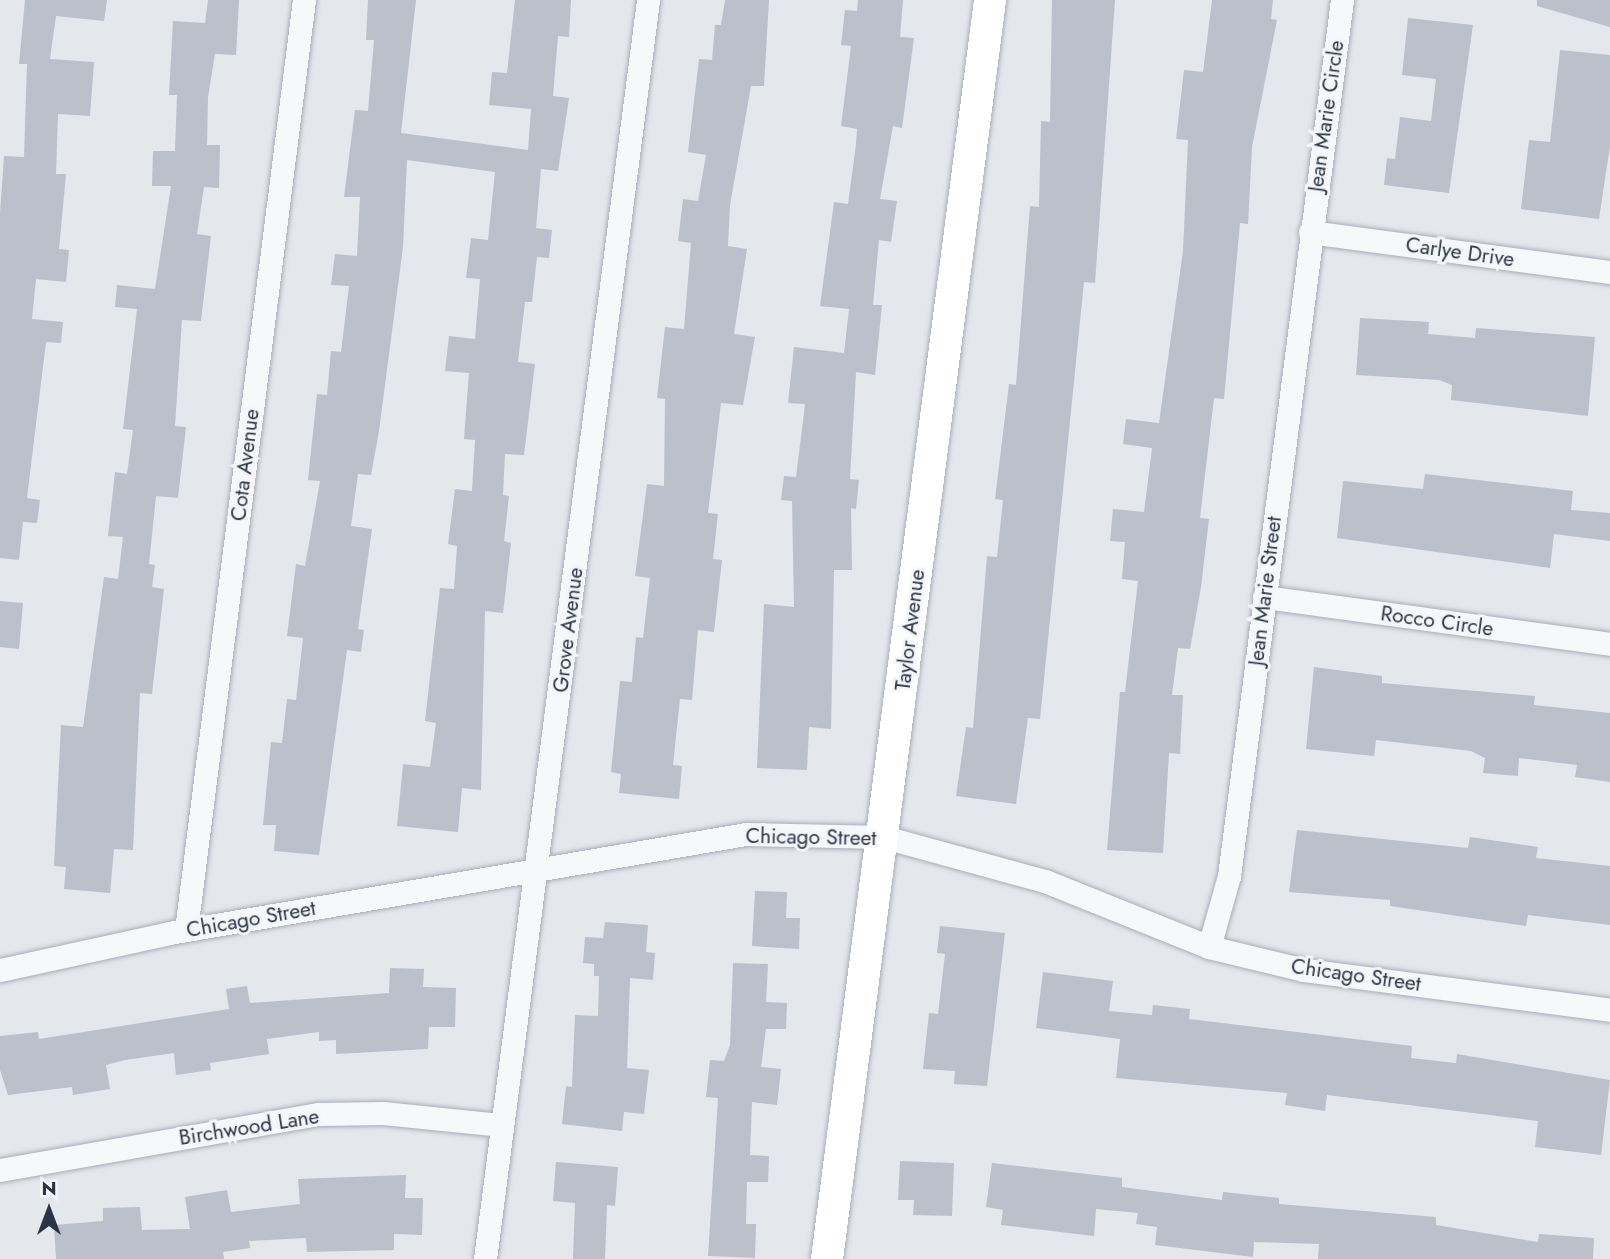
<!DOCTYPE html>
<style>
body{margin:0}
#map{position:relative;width:1610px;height:1259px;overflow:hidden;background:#e4e7ec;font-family:Jost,sans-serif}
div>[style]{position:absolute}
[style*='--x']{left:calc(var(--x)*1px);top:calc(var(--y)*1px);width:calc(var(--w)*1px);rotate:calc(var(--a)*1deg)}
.building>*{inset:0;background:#bbc0ca}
.roads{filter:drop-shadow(0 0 2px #a9aeb7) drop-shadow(0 0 2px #a9aeb7)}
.street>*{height:23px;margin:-11.5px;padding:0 11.5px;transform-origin:11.5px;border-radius:11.5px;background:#f7f8fa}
.secondary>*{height:32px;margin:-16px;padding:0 16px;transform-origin:16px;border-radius:16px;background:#fff}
span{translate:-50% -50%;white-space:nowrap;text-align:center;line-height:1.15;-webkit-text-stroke:6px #f4f6f9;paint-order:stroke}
.street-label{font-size:21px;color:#2b3445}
.north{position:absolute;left:14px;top:1175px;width:70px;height:70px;-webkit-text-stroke:5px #f4f6f9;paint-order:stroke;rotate:0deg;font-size:19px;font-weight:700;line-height:28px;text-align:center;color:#2b3445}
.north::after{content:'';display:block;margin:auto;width:24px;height:32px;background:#2b3445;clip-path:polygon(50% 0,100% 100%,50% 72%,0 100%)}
</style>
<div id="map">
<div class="building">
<div style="clip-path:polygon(25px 0,107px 0,104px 21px,56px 16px,50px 59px,94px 62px,90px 116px,58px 114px,56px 174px,66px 174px,59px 249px,69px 250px,66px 282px,36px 279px,32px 319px,63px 322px,61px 343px,46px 342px,27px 498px,40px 500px,37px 523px,23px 522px,19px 560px,0 558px,0 213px,4px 156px,24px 157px,27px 64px,19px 64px)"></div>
<div style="clip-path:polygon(208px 0,239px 0,236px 55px,215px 54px,208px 97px,207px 145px,220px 145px,219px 188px,204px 187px,197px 234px,211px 236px,201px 321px,182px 320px,175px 426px,186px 427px,178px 498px,156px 496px,149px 564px,155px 565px,152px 587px,164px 589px,152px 694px,140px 693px,133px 850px,114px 849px,110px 893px,64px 889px,66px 867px,54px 866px,61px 725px,83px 727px,104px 577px,118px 579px,123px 537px,108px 536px,115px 472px,127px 474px,133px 430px,123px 429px,137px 309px,115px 307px,117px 285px,155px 289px,171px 186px,152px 186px,153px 151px,175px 151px,177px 95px,169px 95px,173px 21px,205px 23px)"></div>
<div style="clip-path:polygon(368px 0,416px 0,401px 133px,528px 150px,531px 109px,489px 105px,492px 72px,507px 73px,515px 0,571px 0,569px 37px,558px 36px,553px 96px,569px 98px,558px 171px,541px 169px,536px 228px,552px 230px,549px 258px,537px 257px,532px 302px,525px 302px,518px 362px,535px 364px,524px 455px,505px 454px,503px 495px,509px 496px,504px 541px,511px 543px,503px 613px,485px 611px,481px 790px,462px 788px,458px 832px,397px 826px,403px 764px,430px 767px,436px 723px,425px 721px,440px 588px,454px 589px,457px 546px,448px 544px,455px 489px,472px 491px,475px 440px,464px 439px,469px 373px,445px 371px,449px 336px,475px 339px,480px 279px,466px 278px,471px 238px,488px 240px,495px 172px,407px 160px,403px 247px,379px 431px,371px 475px,358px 474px,351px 526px,372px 529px,358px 629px,364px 630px,361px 652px,347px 650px,319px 855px,274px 851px,276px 825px,263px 825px,271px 742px,282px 743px,287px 699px,296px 700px,303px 638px,287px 636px,296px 564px,305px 566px,320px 481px,308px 480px,317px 394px,327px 395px,331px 351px,341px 352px,349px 286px,331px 285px,335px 254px,357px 256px,360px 197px,344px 197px,355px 110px,368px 111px,374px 40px,366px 40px)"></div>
<div style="clip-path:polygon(725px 0,769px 0,764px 86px,751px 86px,730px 205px,728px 246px,747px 249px,734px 334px,755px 337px,743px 405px,721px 403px,708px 513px,718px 514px,713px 559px,722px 560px,714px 632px,698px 630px,692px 700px,680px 699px,673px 765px,682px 766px,679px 799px,619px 793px,621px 774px,611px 772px,620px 681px,632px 682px,636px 637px,643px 638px,650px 578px,635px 576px,647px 484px,664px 486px,665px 399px,657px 398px,665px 327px,684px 329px,691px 243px,678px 241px,683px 199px,698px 201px,706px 155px,688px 152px,699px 59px,712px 60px,715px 25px,721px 25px)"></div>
<div style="clip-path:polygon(858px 0,903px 0,900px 37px,914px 38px,902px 128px,893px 126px,880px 199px,897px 201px,891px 242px,879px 240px,873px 305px,882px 305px,875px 375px,856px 372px,850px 479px,859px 480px,856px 509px,851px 508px,852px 570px,834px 570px,831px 729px,809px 727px,807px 770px,757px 768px,764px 604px,794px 607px,792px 501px,781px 500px,784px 476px,796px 477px,804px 413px,805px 404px,788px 403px,794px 347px,844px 353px,849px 309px,820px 306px,834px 202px,848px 204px,856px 144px,857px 129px,841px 126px,851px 46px,841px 45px,845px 10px,857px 11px)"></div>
<div style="clip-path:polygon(1052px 0,1115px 0,1095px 283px,1084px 282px,1040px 719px,1028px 718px,1016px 804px,956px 796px,966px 727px,973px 728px,987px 556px,997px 557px,1003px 500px,995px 499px,1009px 384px,1016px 385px,1030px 206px,1039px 207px,1041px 121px,1050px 122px)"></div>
<div style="clip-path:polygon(1212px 0,1273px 0,1271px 19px,1277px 20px,1252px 147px,1248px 224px,1240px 223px,1224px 399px,1214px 398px,1200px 518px,1209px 519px,1201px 587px,1190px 649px,1178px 648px,1172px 695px,1183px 695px,1180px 754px,1169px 753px,1163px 853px,1107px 850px,1120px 692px,1125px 692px,1138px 581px,1122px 579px,1125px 542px,1110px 541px,1113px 509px,1144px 512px,1152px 448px,1123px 444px,1126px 419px,1159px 423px,1183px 251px,1188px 140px,1176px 139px,1184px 70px,1203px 72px)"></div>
<div style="clip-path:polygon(1537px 0,1610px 0,1610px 27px,1537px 6px)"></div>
<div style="clip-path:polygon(1408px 18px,1473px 25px,1449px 193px,1384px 185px,1387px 158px,1395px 159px,1400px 117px,1431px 121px,1436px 79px,1402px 75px)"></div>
<div style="clip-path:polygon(1560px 50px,1610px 55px,1610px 146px,1599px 219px,1521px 209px,1529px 140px,1550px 142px)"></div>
<div style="clip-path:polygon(1360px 318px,1429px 322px,1428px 334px,1475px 338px,1476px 328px,1595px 337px,1588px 416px,1451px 400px,1452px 385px,1439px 380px,1356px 375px)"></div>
<div style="clip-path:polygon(1425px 474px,1573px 491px,1571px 510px,1610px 513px,1610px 541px,1554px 534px,1550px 568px,1337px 538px,1343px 481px,1423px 489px)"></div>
<div style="clip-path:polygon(0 601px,23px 603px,19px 649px,0 647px)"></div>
<div style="clip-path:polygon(1314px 667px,1382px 676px,1382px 683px,1535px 696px,1534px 705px,1610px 713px,1610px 782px,1575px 777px,1577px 765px,1519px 758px,1518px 776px,1483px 773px,1485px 758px,1471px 751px,1376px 740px,1374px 756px,1306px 749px)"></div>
<div style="clip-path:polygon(1297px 830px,1468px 848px,1470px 837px,1538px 847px,1536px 858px,1610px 866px,1610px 925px,1528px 915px,1526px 926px,1390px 906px,1390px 900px,1289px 892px)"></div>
<div style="clip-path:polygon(755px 891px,787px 892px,786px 918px,800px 918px,799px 949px,752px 946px)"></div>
<div style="clip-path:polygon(605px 922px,648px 925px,646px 952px,655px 953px,653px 980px,630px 978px,627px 1068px,649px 1070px,644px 1114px,624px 1112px,622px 1131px,562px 1124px,566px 1086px,572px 1087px,575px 1015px,598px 1016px,599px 976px,594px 976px,594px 964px,583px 963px,585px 937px,603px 938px)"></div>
<div style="clip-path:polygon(940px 926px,1005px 933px,987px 1086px,954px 1084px,955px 1071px,923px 1069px,929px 1013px,938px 1014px,945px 954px,937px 953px)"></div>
<div style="clip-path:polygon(733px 963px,768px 964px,766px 1002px,787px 1003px,786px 1029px,766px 1029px,761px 1067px,781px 1069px,777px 1105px,752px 1102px,750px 1155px,769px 1156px,768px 1182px,747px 1182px,746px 1224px,756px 1224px,755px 1258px,708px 1256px,718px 1098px,706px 1097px,710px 1060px,724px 1061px,730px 1045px)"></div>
<div style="clip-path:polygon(390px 968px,424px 969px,423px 987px,456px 988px,455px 1027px,429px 1027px,428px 1049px,336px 1054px,336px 1040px,319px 1041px,319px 1032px,267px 1039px,269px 1054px,210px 1063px,211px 1070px,176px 1075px,174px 1053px,125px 1060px,106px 1065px,110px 1089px,73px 1095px,72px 1087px,8px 1095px,0 1070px,0 1036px,38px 1032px,39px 1039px,229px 1009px,226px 989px,247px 986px,250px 1003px,389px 993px)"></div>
<div style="clip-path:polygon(1043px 972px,1113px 981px,1109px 1011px,1152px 1015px,1153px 1005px,1190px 1009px,1189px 1019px,1412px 1046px,1411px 1058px,1456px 1063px,1457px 1054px,1610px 1080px,1601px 1155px,1535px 1147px,1538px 1121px,1327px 1095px,1325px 1111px,1285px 1105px,1287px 1093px,1116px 1078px,1120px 1039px,1036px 1028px)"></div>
<div style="clip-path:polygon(900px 1161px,954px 1163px,952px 1216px,913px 1215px,914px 1200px,898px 1200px)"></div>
<div style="clip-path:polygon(556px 1162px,618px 1167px,615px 1206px,607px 1205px,605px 1259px,573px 1259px,575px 1203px,553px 1201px)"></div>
<div style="clip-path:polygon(992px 1163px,1122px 1178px,1122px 1187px,1222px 1200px,1223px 1192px,1279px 1198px,1279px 1204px,1436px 1217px,1436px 1225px,1538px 1242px,1539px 1234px,1594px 1238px,1593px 1259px,1318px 1259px,1319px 1244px,1254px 1242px,1253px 1257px,1155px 1245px,1157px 1227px,1136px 1224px,1138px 1213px,1096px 1209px,1094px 1236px,1001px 1225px,1003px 1210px,986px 1207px)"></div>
<div style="clip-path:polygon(406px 1175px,405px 1198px,423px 1198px,422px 1235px,394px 1234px,394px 1250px,307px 1252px,306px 1238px,249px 1241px,250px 1248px,223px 1252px,224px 1259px,56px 1259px,54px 1225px,103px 1221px,103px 1208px,140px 1207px,142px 1230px,190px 1229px,185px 1197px,227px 1190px,231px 1212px,300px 1204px,298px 1179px)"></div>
</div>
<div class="roads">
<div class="street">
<div style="--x:1310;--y:232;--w:303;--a:7.6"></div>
<div style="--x:1264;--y:597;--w:349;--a:7.7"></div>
<div style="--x:186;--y:930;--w:937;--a:-82.77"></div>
<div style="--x:1209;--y:947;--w:74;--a:-74.3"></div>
<div style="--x:1229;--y:876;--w:883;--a:-82.65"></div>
<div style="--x:0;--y:970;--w:173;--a:-12.3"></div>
<div style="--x:169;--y:933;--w:585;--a:-9.74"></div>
<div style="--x:746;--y:834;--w:138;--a:1.2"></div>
<div style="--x:884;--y:837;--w:167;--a:15.3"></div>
<div style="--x:1045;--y:881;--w:177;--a:21.9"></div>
<div style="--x:1209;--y:947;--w:98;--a:13.6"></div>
<div style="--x:1304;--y:970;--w:309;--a:7.4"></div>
<div style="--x:0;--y:1170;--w:324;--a:-10"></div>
<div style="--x:319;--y:1114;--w:64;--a:-0.9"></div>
<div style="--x:383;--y:1113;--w:119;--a:5.8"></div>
<div style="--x:485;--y:1259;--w:1270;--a:-82.62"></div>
</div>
<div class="secondary">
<div style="--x:827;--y:1259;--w:1270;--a:-82.62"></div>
</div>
</div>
<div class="street-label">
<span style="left:1326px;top:116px;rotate:-82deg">Jean Marie Circle</span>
<span style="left:1460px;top:252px;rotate:8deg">Carlye Drive</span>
<span style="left:245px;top:465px;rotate:-83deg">Cota Avenue</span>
<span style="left:1265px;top:591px;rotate:-83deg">Jean Marie Street</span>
<span style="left:1437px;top:621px;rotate:8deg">Rocco Circle</span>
<span style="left:568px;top:630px;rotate:-83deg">Grove Avenue</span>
<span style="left:910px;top:630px;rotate:-83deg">Taylor Avenue</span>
<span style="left:811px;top:837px;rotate:1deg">Chicago Street</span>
<span style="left:251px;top:919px;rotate:-10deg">Chicago Street</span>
<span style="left:1356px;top:975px;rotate:8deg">Chicago Street</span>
<span style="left:249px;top:1127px;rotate:-9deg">Birchwood Lane</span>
</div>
<div class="north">N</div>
</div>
